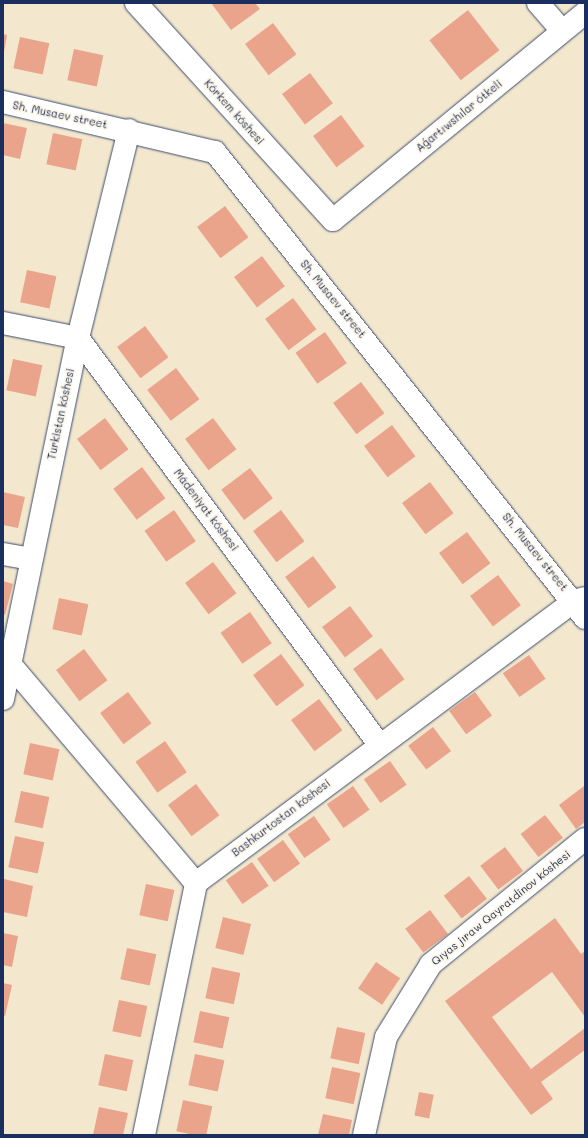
<!DOCTYPE html>
<meta charset="utf-8">
<style>
body{margin:0}
#map{position:relative;width:588px;height:1138px;overflow:hidden;background:#f3e8ce;font-family:Mali,sans-serif}
div>[style]{position:absolute}
[style*='--x']{left:calc(var(--x)*1px);top:calc(var(--y)*1px);width:calc(var(--w)*1px);rotate:calc(var(--a)*1deg)}
.building>*{inset:0;background:#eaa48b;transform-origin:0 0}
.roads{filter:drop-shadow(0 0 1px #3b4b6f) drop-shadow(0 0 1px #3b4b6f)}
.minor>*{height:22px;margin:-11px;padding:0 11px;transform-origin:11px;border-radius:11px;background:#fff}
span{translate:-50% -50%;white-space:nowrap;text-align:center;line-height:1.15;-webkit-text-stroke:3.5px #fcf5e5;paint-order:stroke}
.street-label{font-size:11px;color:#1b2f5e}
.frame{position:absolute;inset:0;border:4px solid #1b2f5e;pointer-events:none}
</style>
<div id="map">
<div class="building">
<div style="clip-path:polygon(211px 3px,255px 3px,260px 9px,231px 30px)"></div>
<div style="left:468px;top:10px;width:51px;height:49px;rotate:52deg"></div>
<div style="left:273px;top:23px;width:39px;height:35px;rotate:53deg"></div>
<div style="clip-path:polygon(3px 34px,7px 35px,4px 52px,3px 52px)"></div>
<div style="left:20px;top:37px;width:30px;height:32px;rotate:12deg"></div>
<div style="left:74px;top:49px;width:30px;height:32px;rotate:12deg"></div>
<div style="left:310px;top:73px;width:38px;height:35px;rotate:53deg"></div>
<div style="left:341px;top:115px;width:39px;height:35px;rotate:53deg"></div>
<div style="clip-path:polygon(3px 123px,27px 128px,20px 159px,3px 155px)"></div>
<div style="left:53px;top:133px;width:30px;height:32px;rotate:12deg"></div>
<div style="left:225px;top:206px;width:39px;height:35px;rotate:53deg"></div>
<div style="left:262px;top:256px;width:38px;height:35px;rotate:53deg"></div>
<div style="left:27px;top:270px;width:30px;height:33px;rotate:12deg"></div>
<div style="left:293px;top:298px;width:39px;height:35px;rotate:53deg"></div>
<div style="left:145px;top:326px;width:39px;height:35px;rotate:53deg"></div>
<div style="left:325px;top:332px;width:38px;height:36px;rotate:55deg"></div>
<div style="left:13px;top:359px;width:30px;height:32px;rotate:12deg"></div>
<div style="left:176px;top:368px;width:39px;height:36px;rotate:53deg"></div>
<div style="left:361px;top:382px;width:39px;height:35px;rotate:53deg"></div>
<div style="left:105px;top:418px;width:39px;height:35px;rotate:53deg"></div>
<div style="left:213px;top:418px;width:39px;height:35px;rotate:53deg"></div>
<div style="left:392px;top:425px;width:39px;height:35px;rotate:53deg"></div>
<div style="left:142px;top:467px;width:39px;height:36px;rotate:53deg"></div>
<div style="left:250px;top:468px;width:38px;height:36px;rotate:53deg"></div>
<div style="left:430px;top:482px;width:39px;height:35px;rotate:53deg"></div>
<div style="clip-path:polygon(3px 492px,25px 497px,18px 528px,3px 525px)"></div>
<div style="left:174px;top:510px;width:38px;height:36px;rotate:55deg"></div>
<div style="left:281px;top:510px;width:39px;height:35px;rotate:53deg"></div>
<div style="left:467px;top:532px;width:39px;height:35px;rotate:53deg"></div>
<div style="left:313px;top:556px;width:39px;height:35px;rotate:53deg"></div>
<div style="left:213px;top:562px;width:39px;height:35px;rotate:53deg"></div>
<div style="left:498px;top:575px;width:38px;height:35px;rotate:53deg"></div>
<div style="clip-path:polygon(3px 581px,13px 584px,5px 615px,3px 614px)"></div>
<div style="left:59px;top:598px;width:30px;height:32px;rotate:12deg"></div>
<div style="left:350px;top:606px;width:38px;height:35px;rotate:53deg"></div>
<div style="left:250px;top:612px;width:38px;height:36px;rotate:55deg"></div>
<div style="left:381px;top:648px;width:39px;height:35px;rotate:53deg"></div>
<div style="left:84px;top:649px;width:39px;height:35px;rotate:53deg"></div>
<div style="left:281px;top:654px;width:39px;height:35px;rotate:53deg"></div>
<div style="left:529px;top:655px;width:29px;height:32px;rotate:55deg"></div>
<div style="left:128px;top:692px;width:39px;height:35px;rotate:53deg"></div>
<div style="left:475px;top:692px;width:29px;height:32px;rotate:54deg"></div>
<div style="left:319px;top:699px;width:39px;height:35px;rotate:53deg"></div>
<div style="left:433px;top:727px;width:30px;height:31px;rotate:53deg"></div>
<div style="left:165px;top:741px;width:38px;height:36px;rotate:55deg"></div>
<div style="left:30px;top:743px;width:30px;height:32px;rotate:12deg"></div>
<div style="left:390px;top:761px;width:29px;height:32px;rotate:55deg"></div>
<div style="left:196px;top:784px;width:39px;height:35px;rotate:53deg"></div>
<div style="left:353px;top:786px;width:29px;height:32px;rotate:55deg"></div>
<div style="clip-path:polygon(584px 786px,585px 822px,576px 829px,559px 805px)"></div>
<div style="left:21px;top:791px;width:29px;height:32px;rotate:12deg"></div>
<div style="left:545px;top:815px;width:29px;height:31px;rotate:52deg"></div>
<div style="left:314px;top:816px;width:29px;height:32px;rotate:55deg"></div>
<div style="left:15px;top:836px;width:30px;height:32px;rotate:12deg"></div>
<div style="left:283px;top:840px;width:29px;height:32px;rotate:54deg"></div>
<div style="left:505px;top:847px;width:30px;height:31px;rotate:53deg"></div>
<div style="left:252px;top:862px;width:29px;height:32px;rotate:55deg"></div>
<div style="left:469px;top:876px;width:29px;height:32px;rotate:52deg"></div>
<div style="clip-path:polygon(4px 879px,33px 886px,27px 917px,3px 912px)"></div>
<div style="left:146px;top:884px;width:29px;height:32px;rotate:12deg"></div>
<div style="left:430px;top:910px;width:30px;height:31px;rotate:53deg"></div>
<div style="left:223px;top:917px;width:29px;height:32px;rotate:14deg"></div>
<div style="clip-path:polygon(555px 918px,581px 954px,585px 951px,585px 1017px,552px 972px,492px 1017px,531px 1069px,585px 1028px,585px 1050px,541px 1082px,553px 1099px,531px 1115px,445px 1001px)"></div>
<div style="clip-path:polygon(3px 933px,18px 936px,12px 967px,3px 965px)"></div>
<div style="left:127px;top:948px;width:30px;height:32px;rotate:12deg"></div>
<div style="left:376px;top:962px;width:29px;height:32px;rotate:34deg"></div>
<div style="left:212px;top:967px;width:29px;height:32px;rotate:12deg"></div>
<div style="clip-path:polygon(3px 983px,12px 985px,5px 1016px,3px 1015px)"></div>
<div style="left:119px;top:1000px;width:29px;height:32px;rotate:12deg"></div>
<div style="left:200px;top:1011px;width:30px;height:32px;rotate:12deg"></div>
<div style="left:337px;top:1027px;width:29px;height:32px;rotate:12deg"></div>
<div style="left:105px;top:1054px;width:29px;height:32px;rotate:12deg"></div>
<div style="left:195px;top:1054px;width:30px;height:32px;rotate:12deg"></div>
<div style="left:332px;top:1067px;width:29px;height:32px;rotate:12deg"></div>
<div style="left:419px;top:1092px;width:15px;height:24px;rotate:11deg"></div>
<div style="left:183px;top:1100px;width:30px;height:32px;rotate:12deg"></div>
<div style="clip-path:polygon(99px 1107px,128px 1113px,123px 1135px,93px 1135px)"></div>
<div style="clip-path:polygon(323px 1114px,352px 1120px,349px 1135px,318px 1135px)"></div>
</div>
<div class="roads">
<div class="minor">
<div style="--x:136;--y:3;--w:293;--a:47.8"></div>
<div style="--x:333;--y:220;--w:326;--a:-39.4"></div>
<div style="--x:538;--y:3;--w:37;--a:49"></div>
<div style="--x:3;--y:102;--w:218;--a:13.3"></div>
<div style="--x:215;--y:152;--w:595;--a:51.55"></div>
<div style="--x:3;--y:323;--w:76;--a:11.3"></div>
<div style="--x:78;--y:338;--w:505;--a:53.45"></div>
<div style="--x:3;--y:554;--w:27;--a:10"></div>
<div style="--x:10;--y:664;--w:287;--a:49.7"></div>
<div style="--x:3;--y:699;--w:369;--a:-78.3"></div>
<div style="--x:78;--y:338;--w:214;--a:-76.2"></div>
<div style="--x:144;--y:1135;--w:257;--a:-78.3"></div>
<div style="--x:196;--y:883;--w:472;--a:-36.7"></div>
<div style="--x:574;--y:601;--w:11;--a:-15"></div>
<div style="--x:364;--y:1135;--w:100;--a:-77.3"></div>
<div style="--x:386;--y:1037;--w:86;--a:-58.3"></div>
<div style="--x:431;--y:964;--w:198;--a:-39.1"></div>
</div>
</div>
<div class="street-label">
<span style="left:234px;top:112px;rotate:48deg">Kórkem kóshesi</span>
<span style="left:60px;top:115px;rotate:12deg">Sh. Musaev street</span>
<span style="left:459px;top:116px;rotate:-39deg">Aǵartıwshılar ótkeli</span>
<span style="left:333px;top:299px;rotate:51deg">Sh. Musaev street</span>
<span style="left:61px;top:414px;rotate:-78deg">Turkistan kóshesi</span>
<span style="left:206px;top:510px;rotate:53deg">Mádeniyat kóshesi</span>
<span style="left:535px;top:552px;rotate:51deg">Sh. Musaev street</span>
<span style="left:281px;top:818px;rotate:-37deg">Bashkurtostan kóshesi</span>
<span style="left:501px;top:908px;rotate:-39deg">Qıyas jıraw Qayratdinov kóshesi</span>
</div>
<div class="frame"></div>
</div>
